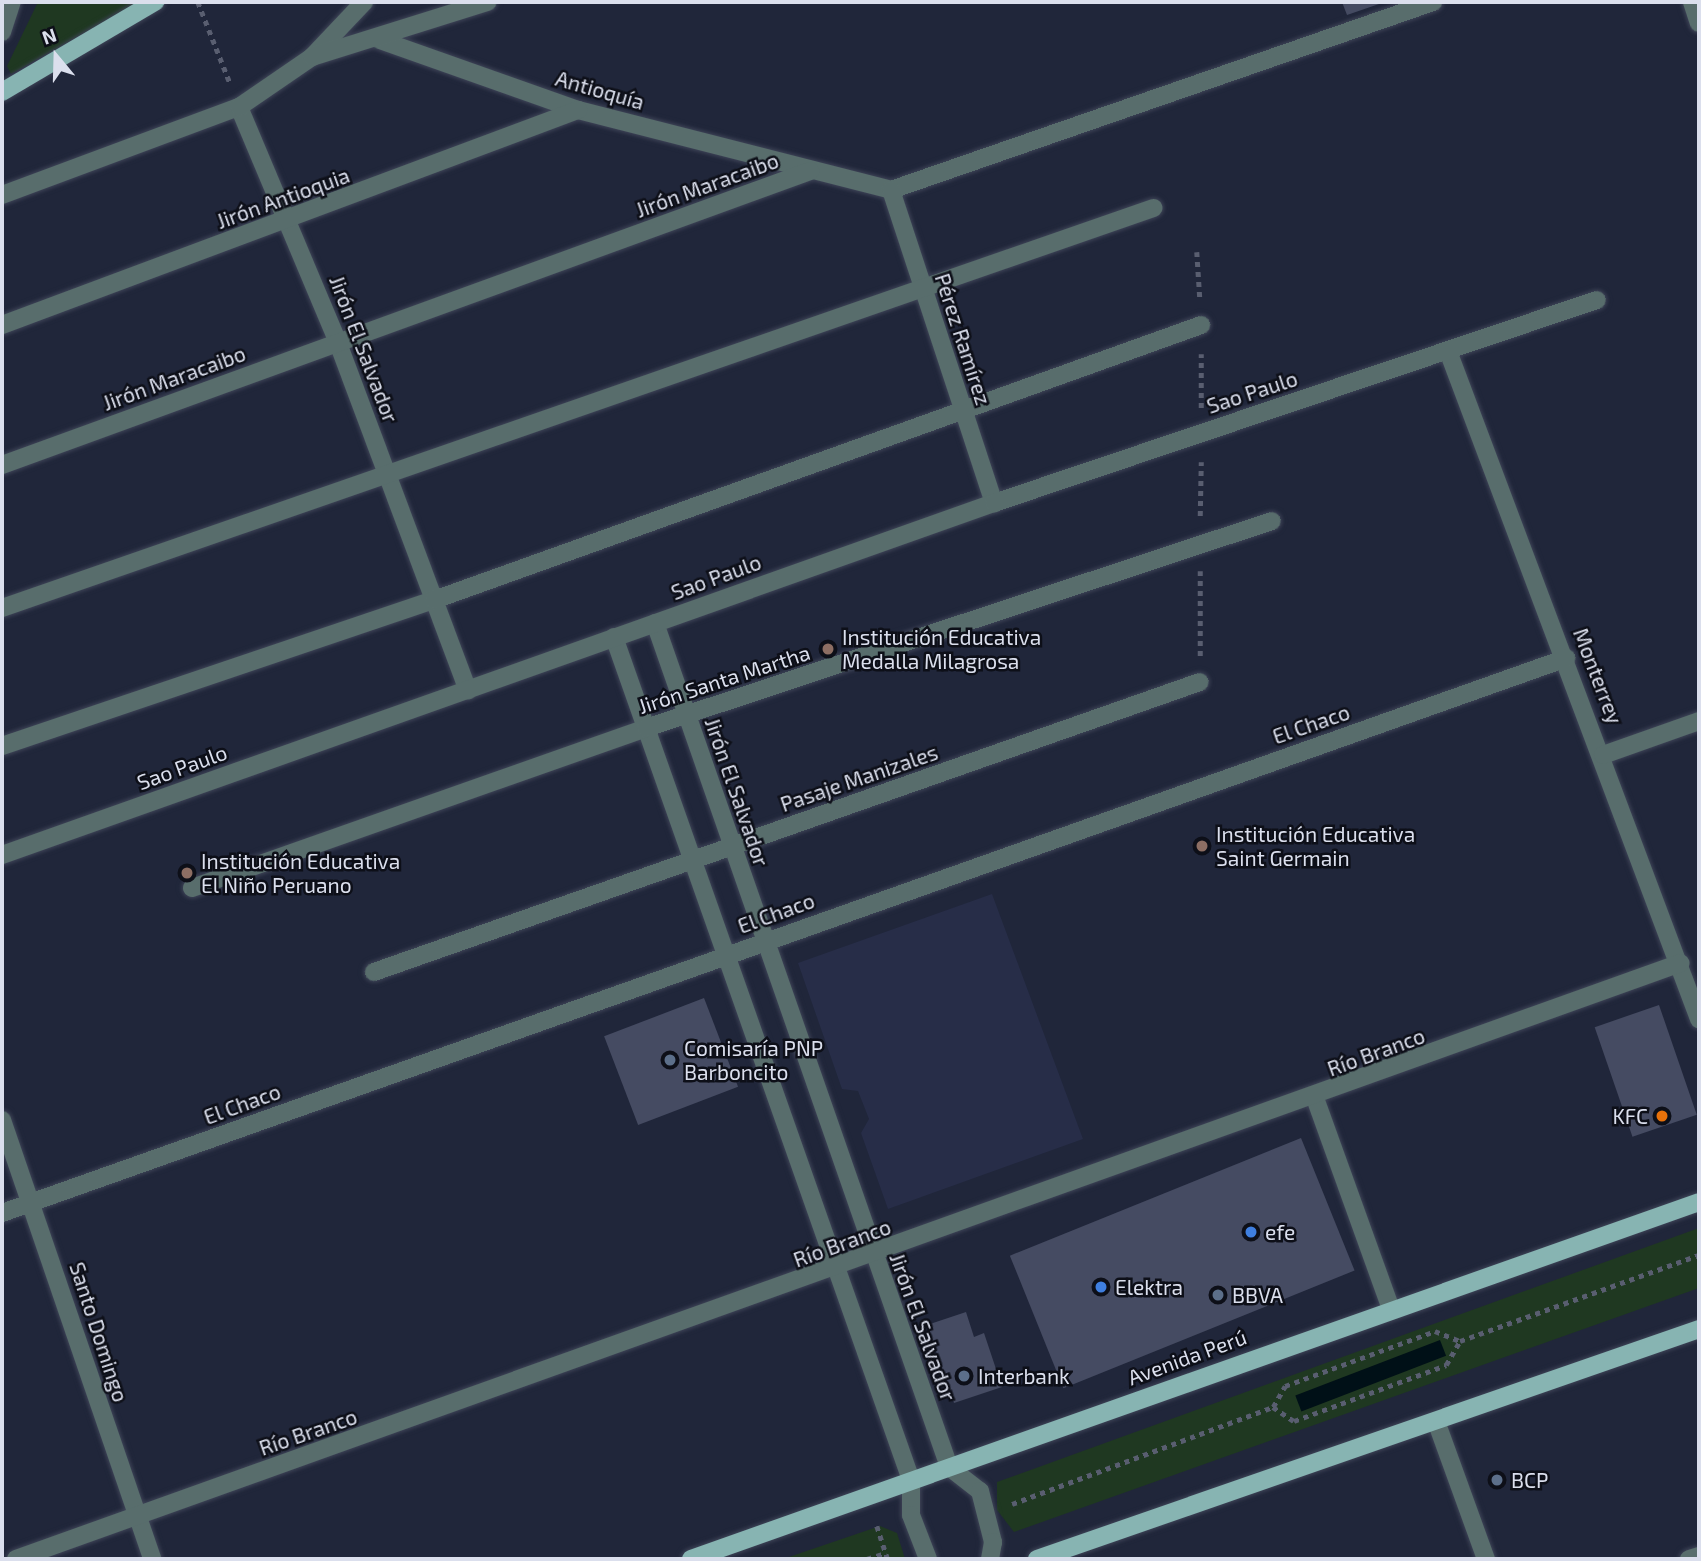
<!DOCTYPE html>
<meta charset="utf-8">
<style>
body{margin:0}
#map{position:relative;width:1701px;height:1561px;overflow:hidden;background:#20263a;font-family:"Exo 2",sans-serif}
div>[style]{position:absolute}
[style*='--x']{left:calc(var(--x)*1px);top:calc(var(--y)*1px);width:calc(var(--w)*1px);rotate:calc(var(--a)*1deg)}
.built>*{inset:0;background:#272d48}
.green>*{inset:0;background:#1f3821}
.water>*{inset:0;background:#001017;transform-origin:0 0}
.building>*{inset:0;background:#454b62;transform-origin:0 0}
.path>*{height:4.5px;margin-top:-2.25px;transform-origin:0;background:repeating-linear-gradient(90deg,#595e70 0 5px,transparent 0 10px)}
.roads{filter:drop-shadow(0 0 2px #3e4457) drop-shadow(0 0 2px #3e4457)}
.minor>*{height:18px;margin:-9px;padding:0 9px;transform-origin:9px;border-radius:9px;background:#586d6c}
.major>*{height:18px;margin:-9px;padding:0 9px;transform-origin:9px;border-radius:9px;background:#87b4b2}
.dots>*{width:19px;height:19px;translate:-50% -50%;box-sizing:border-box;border:4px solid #0d0f18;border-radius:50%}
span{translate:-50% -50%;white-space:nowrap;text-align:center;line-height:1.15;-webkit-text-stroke:5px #0d0f18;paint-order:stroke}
.street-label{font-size:21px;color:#dbdfed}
.poi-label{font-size:21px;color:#dbdfed}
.left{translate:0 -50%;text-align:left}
.right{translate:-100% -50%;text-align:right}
.frame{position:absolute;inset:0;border:4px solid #dbdfed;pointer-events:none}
.north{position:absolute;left:21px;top:21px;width:70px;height:70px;-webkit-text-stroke:5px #0d0f18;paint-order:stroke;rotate:341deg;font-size:19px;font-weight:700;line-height:28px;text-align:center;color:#dbdfed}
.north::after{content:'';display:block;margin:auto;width:24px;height:32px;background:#dbdfed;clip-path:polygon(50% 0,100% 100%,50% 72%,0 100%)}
</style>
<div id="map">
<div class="built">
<div style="clip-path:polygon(992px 894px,1083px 1139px,888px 1209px,861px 1133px,869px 1119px,858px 1091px,842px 1089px,798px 963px)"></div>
</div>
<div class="green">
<div style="clip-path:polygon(38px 2px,139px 2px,11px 74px,7px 66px)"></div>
<div style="clip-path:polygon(1699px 1228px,1699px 1288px,1014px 1532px,997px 1510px,997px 1482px)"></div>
<div style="clip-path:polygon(880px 1526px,897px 1533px,905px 1559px,783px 1559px)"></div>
</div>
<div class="water">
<div style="left:1440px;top:1340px;width:17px;height:155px;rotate:69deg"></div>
</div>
<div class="building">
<div style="clip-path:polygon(1342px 2px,1378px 2px,1379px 4px,1347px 15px)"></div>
<div style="left:704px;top:998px;width:95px;height:107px;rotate:69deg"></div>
<div style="left:1659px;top:1005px;width:116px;height:68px;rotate:71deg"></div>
<div style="left:1301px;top:1138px;width:143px;height:314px;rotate:68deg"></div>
<div style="clip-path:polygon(966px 1312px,974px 1337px,984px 1333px,1002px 1387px,954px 1403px,927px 1325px)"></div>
</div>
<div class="path">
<div style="--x:198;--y:2;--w:87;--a:68.4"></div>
<div style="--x:1197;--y:252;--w:47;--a:86.3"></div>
<div style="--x:1201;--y:408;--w:54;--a:-90"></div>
<div style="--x:1200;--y:516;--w:54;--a:-88.9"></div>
<div style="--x:1200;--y:656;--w:85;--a:-90"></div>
<div style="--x:1273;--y:1407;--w:25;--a:34"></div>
<div style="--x:1294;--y:1421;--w:162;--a:-20.2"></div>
<div style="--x:1446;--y:1365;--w:28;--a:-60"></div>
<div style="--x:1460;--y:1341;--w:254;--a:-19.8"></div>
<div style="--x:1012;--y:1504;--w:278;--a:-20.4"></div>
<div style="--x:1273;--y:1407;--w:24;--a:-60"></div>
<div style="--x:1285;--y:1386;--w:160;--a:-20.1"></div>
<div style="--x:1435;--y:1331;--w:27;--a:22"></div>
<div style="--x:877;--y:1526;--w:35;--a:72"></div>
<div style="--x:867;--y:1559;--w:20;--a:-18"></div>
</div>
<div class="roads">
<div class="minor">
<div style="--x:1692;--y:2;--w:22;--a:72"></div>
<div style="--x:2;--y:32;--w:32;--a:-72"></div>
<div style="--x:380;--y:40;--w:210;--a:19.5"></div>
<div style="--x:578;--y:110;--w:323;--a:14.3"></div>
<div style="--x:891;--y:190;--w:574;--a:-19.13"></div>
<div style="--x:312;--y:57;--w:76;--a:-46.6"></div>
<div style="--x:239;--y:107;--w:256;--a:67.2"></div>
<div style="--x:338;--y:343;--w:371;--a:69.5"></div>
<div style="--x:891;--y:190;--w:330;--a:71.8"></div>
<div style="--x:2;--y:195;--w:253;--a:-20.4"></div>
<div style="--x:239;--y:107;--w:88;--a:-34.4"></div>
<div style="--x:312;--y:57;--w:184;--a:-17.4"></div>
<div style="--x:2;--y:325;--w:615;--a:-20.47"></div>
<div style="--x:1448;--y:351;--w:714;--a:69.41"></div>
<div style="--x:2;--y:465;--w:860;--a:-19.99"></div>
<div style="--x:2;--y:608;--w:1219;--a:-19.16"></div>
<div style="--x:655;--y:623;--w:894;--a:70.79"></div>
<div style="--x:949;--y:1467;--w:39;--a:38"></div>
<div style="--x:980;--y:1491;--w:53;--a:75.7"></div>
<div style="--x:993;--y:1542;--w:17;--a:100"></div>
<div style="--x:614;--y:637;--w:894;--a:70.59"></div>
<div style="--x:911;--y:1480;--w:35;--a:90"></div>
<div style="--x:911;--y:1515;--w:47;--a:68.9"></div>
<div style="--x:2;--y:746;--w:456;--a:-18.7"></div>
<div style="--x:434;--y:600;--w:815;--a:-19.72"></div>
<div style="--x:1603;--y:755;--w:102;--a:-19.5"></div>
<div style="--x:2;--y:855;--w:1053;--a:-19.54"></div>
<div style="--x:994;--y:503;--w:636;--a:-18.61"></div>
<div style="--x:192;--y:888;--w:481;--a:-19.4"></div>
<div style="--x:646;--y:728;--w:659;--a:-18.3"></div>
<div style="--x:374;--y:972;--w:875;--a:-19.35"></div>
<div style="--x:1315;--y:1098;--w:224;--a:70.2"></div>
<div style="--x:2;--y:1120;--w:464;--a:71.1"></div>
<div style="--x:2;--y:1213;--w:1660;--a:-19.53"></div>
<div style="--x:1436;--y:1421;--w:147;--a:70.1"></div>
<div style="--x:16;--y:1559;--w:1768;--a:-19.7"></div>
<div style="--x:1689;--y:1559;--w:10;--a:-17"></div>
</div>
<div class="major">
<div style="--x:2;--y:92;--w:178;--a:-30.5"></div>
<div style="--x:691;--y:1559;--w:1069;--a:-19.5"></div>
<div style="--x:1037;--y:1559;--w:701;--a:-19.16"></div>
</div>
</div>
<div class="dots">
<div style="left:828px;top:649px;background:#8d6e63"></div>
<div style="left:1202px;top:846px;background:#8d6e63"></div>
<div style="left:187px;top:873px;background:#8d6e63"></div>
<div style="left:670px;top:1060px;background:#5c6f8a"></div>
<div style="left:1662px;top:1116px;background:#e8710a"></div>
<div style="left:1251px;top:1232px;background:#3f7fe0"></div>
<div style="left:1101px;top:1287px;background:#3f7fe0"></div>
<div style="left:1218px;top:1295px;background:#5c6f8a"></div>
<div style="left:964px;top:1376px;background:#5c6f8a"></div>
<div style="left:1497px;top:1480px;background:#5c6f8a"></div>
</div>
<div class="street-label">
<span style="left:600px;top:90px;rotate:16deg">Antioquía</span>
<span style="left:707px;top:185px;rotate:-20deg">Jirón Maracaibo</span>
<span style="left:283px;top:198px;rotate:-20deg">Jirón Antioquia</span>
<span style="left:963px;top:339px;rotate:72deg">Pérez Ramírez</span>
<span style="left:364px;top:349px;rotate:69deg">Jirón El Salvador</span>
<span style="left:174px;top:378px;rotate:-20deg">Jirón Maracaibo</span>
<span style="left:1252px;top:392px;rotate:-18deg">Sao Paulo</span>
<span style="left:716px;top:577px;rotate:-20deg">Sao Paulo</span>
<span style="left:1598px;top:676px;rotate:69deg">Monterrey</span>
<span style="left:724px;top:679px;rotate:-18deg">Jirón Santa Martha</span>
<span style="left:1311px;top:724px;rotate:-19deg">El Chaco</span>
<span style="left:182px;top:767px;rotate:-20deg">Sao Paulo</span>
<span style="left:859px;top:778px;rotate:-19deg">Pasaje Manizales</span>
<span style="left:737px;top:792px;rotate:71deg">Jirón El Salvador</span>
<span style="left:776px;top:913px;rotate:-20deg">El Chaco</span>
<span style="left:1376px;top:1052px;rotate:-20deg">Río Branco</span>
<span style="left:242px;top:1104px;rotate:-20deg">El Chaco</span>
<span style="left:842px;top:1243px;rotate:-20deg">Río Branco</span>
<span style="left:923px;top:1327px;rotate:70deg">Jirón El Salvador</span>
<span style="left:99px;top:1332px;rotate:72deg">Santo Domingo</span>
<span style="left:1187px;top:1357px;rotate:-20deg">Avenida Perú</span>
<span style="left:308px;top:1432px;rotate:-19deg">Río Branco</span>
</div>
<div class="poi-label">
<span class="left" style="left:842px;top:649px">Institución Educativa<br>Medalla Milagrosa</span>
<span class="left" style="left:1216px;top:846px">Institución Educativa<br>Saint Germain</span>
<span class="left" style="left:201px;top:873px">Institución Educativa<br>El Niño Peruano</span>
<span class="left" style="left:684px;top:1060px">Comisaría PNP<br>Barboncito</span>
<span class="right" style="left:1648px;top:1116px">KFC</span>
<span class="left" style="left:1265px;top:1232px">efe</span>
<span class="left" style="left:1115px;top:1287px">Elektra</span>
<span class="left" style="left:1232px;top:1295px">BBVA</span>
<span class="left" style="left:978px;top:1376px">Interbank</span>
<span class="left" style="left:1511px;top:1480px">BCP</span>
</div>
<div class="frame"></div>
<div class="north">N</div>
</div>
